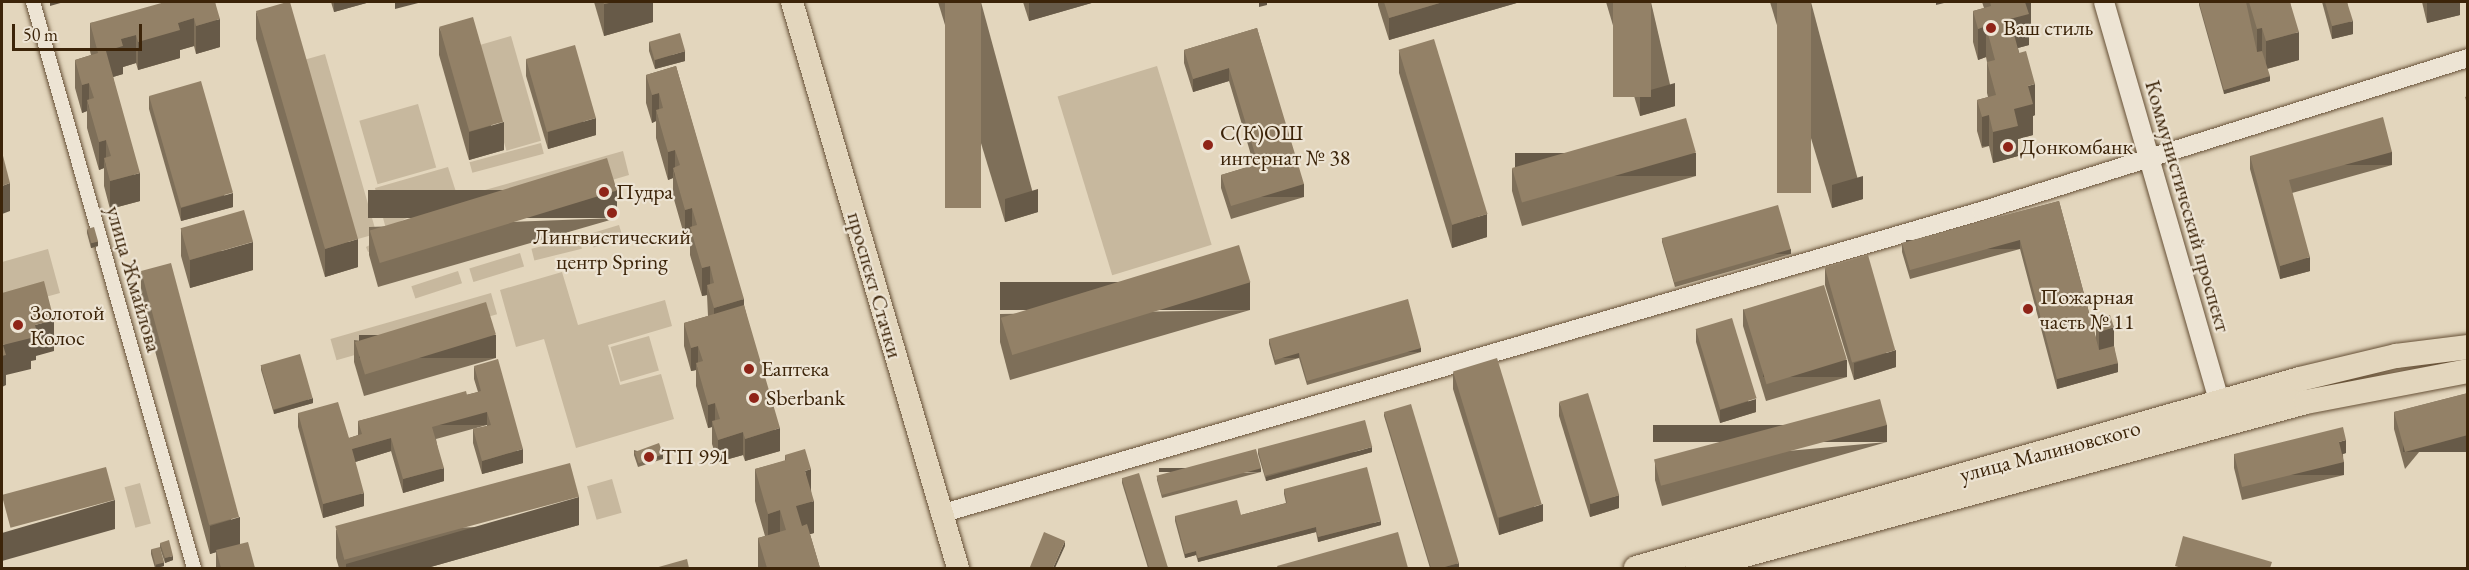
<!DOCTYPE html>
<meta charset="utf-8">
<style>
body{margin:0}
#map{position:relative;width:2469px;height:570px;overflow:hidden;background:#e3d6bd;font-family:"EB Garamond",serif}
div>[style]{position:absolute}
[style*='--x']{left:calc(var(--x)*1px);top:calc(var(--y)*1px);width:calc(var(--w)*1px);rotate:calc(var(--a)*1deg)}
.green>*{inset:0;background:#c7b89e;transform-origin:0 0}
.roads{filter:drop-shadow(0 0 2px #665036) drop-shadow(0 0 2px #665036)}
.minor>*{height:14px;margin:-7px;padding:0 7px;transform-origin:7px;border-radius:7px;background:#ede4d4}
.tertiary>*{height:18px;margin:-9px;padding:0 9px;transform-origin:9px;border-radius:9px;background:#ede4d4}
.secondary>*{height:20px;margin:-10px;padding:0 10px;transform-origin:10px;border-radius:10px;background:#ede4d4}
.primary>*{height:22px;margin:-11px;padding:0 11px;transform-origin:11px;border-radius:11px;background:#e3d6bd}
.trunk>*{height:24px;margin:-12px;padding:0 12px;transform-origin:12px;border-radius:12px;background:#e3d6bd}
.wall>*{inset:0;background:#7e6f59}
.shaded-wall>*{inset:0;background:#675a48;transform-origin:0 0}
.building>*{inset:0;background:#938167;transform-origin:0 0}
.dots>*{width:16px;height:16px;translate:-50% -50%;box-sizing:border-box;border:3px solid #ede4d4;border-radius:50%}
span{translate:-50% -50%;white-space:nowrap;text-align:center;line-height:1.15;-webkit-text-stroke:4.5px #ede4d4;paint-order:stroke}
.poi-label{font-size:22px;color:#3c2409}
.left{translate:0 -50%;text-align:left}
.street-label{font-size:22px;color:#3c2409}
.frame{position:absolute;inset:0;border:3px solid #3c2409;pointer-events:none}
.scale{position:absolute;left:12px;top:24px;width:130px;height:27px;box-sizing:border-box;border:3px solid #3c2409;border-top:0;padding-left:8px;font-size:18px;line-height:21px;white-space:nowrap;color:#3c2409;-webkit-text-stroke:4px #ede4d4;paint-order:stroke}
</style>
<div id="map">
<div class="green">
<div style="left:511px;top:36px;width:109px;height:36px;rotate:74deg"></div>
<div style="left:325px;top:54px;width:187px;height:24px;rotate:74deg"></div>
<div style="left:1157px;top:66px;width:187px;height:104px;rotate:73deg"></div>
<div style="left:418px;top:104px;width:66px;height:61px;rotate:74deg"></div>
<div style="left:541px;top:143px;width:11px;height:74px;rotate:75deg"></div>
<div style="clip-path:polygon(623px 151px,629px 175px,368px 252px,366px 247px,460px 197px)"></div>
<div style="clip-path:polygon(448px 167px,456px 192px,386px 229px,375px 188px)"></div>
<div style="left:619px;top:225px;width:14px;height:31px;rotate:73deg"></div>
<div style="left:579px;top:237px;width:12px;height:49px;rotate:76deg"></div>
<div style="clip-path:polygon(48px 249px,60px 293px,2px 309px,2px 262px)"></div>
<div style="left:520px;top:253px;width:14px;height:53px;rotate:73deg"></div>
<div style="left:458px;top:271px;width:13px;height:49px;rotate:72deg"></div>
<div style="clip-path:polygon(562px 272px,578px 325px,665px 300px,672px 326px,608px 345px,620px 385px,661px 374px,674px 419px,576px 448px,544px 339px,516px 347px,500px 290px)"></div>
<div style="left:491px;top:293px;width:22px;height:167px;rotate:74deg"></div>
<div style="left:649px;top:336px;width:36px;height:40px;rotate:74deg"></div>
<div style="left:612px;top:479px;width:35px;height:26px;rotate:74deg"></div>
<div style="left:140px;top:483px;width:42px;height:16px;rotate:75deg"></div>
</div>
<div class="roads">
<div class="minor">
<div style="--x:33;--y:2;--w:588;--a:74.12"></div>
</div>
<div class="tertiary">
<div style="--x:940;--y:514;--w:1084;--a:-16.23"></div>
<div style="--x:1981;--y:211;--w:510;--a:-17.44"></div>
</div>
<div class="secondary">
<div style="--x:2104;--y:2;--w:429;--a:73.9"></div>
</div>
<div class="primary">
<div style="--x:792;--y:2;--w:590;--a:73.65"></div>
</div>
<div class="trunk">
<div style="--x:1636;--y:568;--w:690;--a:-15.89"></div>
<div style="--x:2300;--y:379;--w:99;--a:-13.5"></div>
<div style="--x:2396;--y:356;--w:73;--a:-7.1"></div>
<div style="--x:1697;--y:568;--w:631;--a:-15.25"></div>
<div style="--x:2306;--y:402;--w:165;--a:-10.8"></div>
</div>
</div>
<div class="wall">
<div style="clip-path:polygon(215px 2px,220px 47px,196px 54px,194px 46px,180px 50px,180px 58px,138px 70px,136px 63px,123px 67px,123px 74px,113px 77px,140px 201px,110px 209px,104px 186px,104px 168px,99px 170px,87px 128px,87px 111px,82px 113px,75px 88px,75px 60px,91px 55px,90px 51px,90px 23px)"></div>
<div style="clip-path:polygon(331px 2px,370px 2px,334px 12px)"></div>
<div style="clip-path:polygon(594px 2px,653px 2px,653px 22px,604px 36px)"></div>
<div style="clip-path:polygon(938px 2px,981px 2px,1038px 212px,1005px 222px)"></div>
<div style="clip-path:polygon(1023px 2px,1095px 2px,1029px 21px)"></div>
<div style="clip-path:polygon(1378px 2px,1520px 2px,1389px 40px,1378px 5px)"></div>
<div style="clip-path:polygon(1606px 2px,1651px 2px,1675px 106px,1640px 116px)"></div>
<div style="clip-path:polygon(1770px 2px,1811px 2px,1863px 199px,1832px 208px)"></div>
<div style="clip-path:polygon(1982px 2px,2031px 2px,2031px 27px,2029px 28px,2029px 45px,2018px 48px,2035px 115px,2033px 116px,2033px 135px,2018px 139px,2018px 156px,1993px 163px,1989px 146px,1982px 148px,1977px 131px,1977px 100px,1988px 97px,1987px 93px,1987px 62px,1986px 57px,1978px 60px,1973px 42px,1973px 11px,1984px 8px)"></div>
<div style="clip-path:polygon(2199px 2px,2290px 2px,2299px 60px,2267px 69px,2270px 81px,2224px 94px,2199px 5px)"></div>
<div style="clip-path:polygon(2322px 2px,2347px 2px,2353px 34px,2332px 39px)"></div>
<div style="clip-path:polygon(2422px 2px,2460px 2px,2460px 15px,2427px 23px)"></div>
<div style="clip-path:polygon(256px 11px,358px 267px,325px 277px,256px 39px)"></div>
<div style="clip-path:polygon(439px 27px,504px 150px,469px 160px,439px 55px)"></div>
<div style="clip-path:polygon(1257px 28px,1304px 197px,1231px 219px,1221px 188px,1221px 175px,1254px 165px,1229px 81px,1193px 92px,1184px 63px,1184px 50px)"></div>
<div style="clip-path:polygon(649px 42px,685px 61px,655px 69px,649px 51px)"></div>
<div style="clip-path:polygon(1399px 50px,1487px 237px,1452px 248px,1399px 73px)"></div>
<div style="clip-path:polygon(526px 59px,596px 135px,548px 149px,526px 76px)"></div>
<div style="clip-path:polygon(676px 66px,744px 305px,780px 451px,745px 461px,743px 455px,718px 462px,712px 444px,712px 427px,708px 428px,696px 386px,696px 370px,691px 371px,684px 346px,684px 323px,708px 316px,707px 295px,702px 296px,690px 255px,690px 237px,685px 238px,673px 196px,673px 178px,668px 180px,656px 138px,656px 121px,652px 123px,646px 103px,646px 75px)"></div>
<div style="clip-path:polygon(149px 96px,233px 207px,181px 221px,149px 109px)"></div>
<div style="clip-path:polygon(2250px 156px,2392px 165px,2292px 193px,2310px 271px,2280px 279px,2250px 169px)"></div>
<div style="clip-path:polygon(1512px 169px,1696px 176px,1522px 226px,1512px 191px)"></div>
<div style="clip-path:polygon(2059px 201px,2096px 338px,2096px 319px,2114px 346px,2118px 372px,2057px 389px,2020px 249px,1910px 279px,1902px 252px,1902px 243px)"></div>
<div style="clip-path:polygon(617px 218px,378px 287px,369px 255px,369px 227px)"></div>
<div style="clip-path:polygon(181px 228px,253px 270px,190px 288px,181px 256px)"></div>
<div style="clip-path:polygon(87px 229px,98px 246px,91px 248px,87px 233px)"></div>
<div style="clip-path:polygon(1662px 238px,1791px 254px,1675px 287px,1662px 242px)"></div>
<div style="clip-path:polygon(1825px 268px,1896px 367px,1854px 380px,1825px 285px)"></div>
<div style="clip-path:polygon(141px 271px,240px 544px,255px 568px,216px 568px,216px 552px,210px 554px,141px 299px)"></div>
<div style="clip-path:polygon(1743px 309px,1847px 377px,1766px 401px,1743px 326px)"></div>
<div style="clip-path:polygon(1250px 310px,1010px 380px,1000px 342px,1000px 314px)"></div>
<div style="clip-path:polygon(1696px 329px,1756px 412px,1720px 423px,1696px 342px)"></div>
<div style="clip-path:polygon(1269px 339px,1421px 352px,1307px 385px,1299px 358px,1275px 365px,1269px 344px)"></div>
<div style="clip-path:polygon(354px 340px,496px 358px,364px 396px,354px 362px)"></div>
<div style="clip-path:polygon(261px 366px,313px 403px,274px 414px,261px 370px)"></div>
<div style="clip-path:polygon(474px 366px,523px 463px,482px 474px,473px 443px,473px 429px,487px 426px,487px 425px,436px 439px,444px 481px,403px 493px,391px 451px,355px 462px,364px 506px,323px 518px,298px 427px,298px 413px,349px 438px,358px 435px,358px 421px,478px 392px,474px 379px)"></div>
<div style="clip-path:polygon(1453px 372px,1543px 521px,1499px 535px,1453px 389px)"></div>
<div style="clip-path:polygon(2468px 393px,2405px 469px,2394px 429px,2394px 412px)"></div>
<div style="clip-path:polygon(1559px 402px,1619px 508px,1590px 517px,1559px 416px)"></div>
<div style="clip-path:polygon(1384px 412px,1459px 568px,1430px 568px,1384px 416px)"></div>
<div style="clip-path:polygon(1887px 442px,1662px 506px,1655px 480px,1655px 463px)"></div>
<div style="clip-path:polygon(1258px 449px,1372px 452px,1266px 481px,1258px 454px)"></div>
<div style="clip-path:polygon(634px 450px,663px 459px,638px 467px,634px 455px)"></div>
<div style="clip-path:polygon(2346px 453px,2343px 454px,2344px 475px,2242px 500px,2234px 468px,2234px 454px)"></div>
<div style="clip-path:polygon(785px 455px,811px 489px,814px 533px,810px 534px,820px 568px,758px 568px,758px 538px,765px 536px,755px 501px,755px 469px,785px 461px)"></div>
<div style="clip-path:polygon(1261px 472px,1162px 498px,1157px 480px,1157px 476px)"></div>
<div style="clip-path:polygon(1122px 478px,1168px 568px,1148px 568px,1122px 483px)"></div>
<div style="clip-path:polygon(1284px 489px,1381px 525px,1318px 542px,1316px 532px,1198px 562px,1196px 555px,1185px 558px,1175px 521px,1175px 516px,1241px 515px,1286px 503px,1284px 494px)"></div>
<div style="clip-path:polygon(579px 525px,427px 568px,339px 568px,336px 558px,336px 530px)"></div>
<div style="clip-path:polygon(160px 543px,173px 560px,165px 563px,160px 548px)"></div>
<div style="clip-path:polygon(151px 549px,164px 566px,155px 568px,151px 554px)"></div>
</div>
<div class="shaded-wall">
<div style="clip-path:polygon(50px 2px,64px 2px,50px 6px)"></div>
<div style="clip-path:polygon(334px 2px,370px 2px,334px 12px)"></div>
<div style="clip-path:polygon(395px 2px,422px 2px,395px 9px)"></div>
<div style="clip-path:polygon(614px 2px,653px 2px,653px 22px,604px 36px,604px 4px)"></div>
<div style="clip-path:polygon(1029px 2px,1095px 2px,1029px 21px)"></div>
<div style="clip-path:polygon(1259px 2px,1267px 2px,1267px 5px,1259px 7px)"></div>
<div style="clip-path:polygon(1443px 2px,1520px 2px,1389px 40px,1389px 18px)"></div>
<div style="clip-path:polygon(1936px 2px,1944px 2px,1944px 3px,1936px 5px)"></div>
<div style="clip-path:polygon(2024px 2px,2031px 2px,2031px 27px,2029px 28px,2029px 45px,2010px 50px,2010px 19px)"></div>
<div style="clip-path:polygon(2427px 2px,2460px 2px,2460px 15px,2427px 23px)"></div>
<div style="clip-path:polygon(194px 18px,194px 46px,180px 50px,180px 58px,138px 70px,138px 42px,178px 23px)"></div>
<div style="clip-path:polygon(220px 19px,220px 47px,196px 54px,196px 26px)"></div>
<div style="clip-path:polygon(2353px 21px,2353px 34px,2332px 39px,2332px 26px)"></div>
<div style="clip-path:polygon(1986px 26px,1986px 57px,1978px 60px,1978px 29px)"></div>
<div style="left:2262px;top:28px;width:28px;height:5px;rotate:90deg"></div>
<div style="clip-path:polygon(2299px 32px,2299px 60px,2266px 69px,2266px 41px)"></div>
<div style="clip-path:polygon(136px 35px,136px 63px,123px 67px,123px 74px,106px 79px,106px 51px,121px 39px)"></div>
<div style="clip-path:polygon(685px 51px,685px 61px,655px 69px,655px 60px)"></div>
<div style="clip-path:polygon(1229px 68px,1229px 81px,1193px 92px,1193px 79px)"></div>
<div style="clip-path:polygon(2270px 76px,2270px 81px,2224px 94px,2224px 90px)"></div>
<div style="clip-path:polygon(89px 83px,89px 108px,87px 100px,87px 111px,82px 113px,82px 85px)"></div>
<div style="clip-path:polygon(1675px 83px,1675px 106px,1640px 116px,1640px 93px)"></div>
<div style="clip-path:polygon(2035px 84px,2035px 115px,2033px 116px,2033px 135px,2018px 139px,2018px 156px,1993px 163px,1993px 132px,2014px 109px,2028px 86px)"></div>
<div style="clip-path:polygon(659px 93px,659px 119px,656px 110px,656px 121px,652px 123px,652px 95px)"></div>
<div style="left:1989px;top:115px;width:31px;height:7px;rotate:90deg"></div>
<div style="clip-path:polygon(596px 118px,596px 135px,548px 149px,548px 132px)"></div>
<div style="clip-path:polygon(504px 122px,504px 150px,469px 160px,469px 132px)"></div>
<div style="clip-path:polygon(106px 140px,106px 166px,104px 158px,104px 168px,99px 170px,99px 142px)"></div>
<div style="clip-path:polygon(675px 150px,675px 177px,673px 168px,673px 178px,668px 180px,668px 152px)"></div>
<div style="left:2392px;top:152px;width:13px;height:107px;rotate:90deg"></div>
<div style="left:1696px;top:153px;width:23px;height:181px;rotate:90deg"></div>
<div style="clip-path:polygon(140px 173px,140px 201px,110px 209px,110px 181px)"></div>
<div style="clip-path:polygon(1863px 176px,1863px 199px,1832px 208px,1832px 185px)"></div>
<div style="clip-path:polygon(10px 183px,10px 211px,2px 214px,2px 186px)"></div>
<div style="left:1304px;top:184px;width:13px;height:76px;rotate:90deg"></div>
<div style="clip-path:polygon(1038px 189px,1038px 212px,1005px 222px,1005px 199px)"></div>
<div style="left:617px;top:190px;width:28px;height:249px;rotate:90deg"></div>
<div style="clip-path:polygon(233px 193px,233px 207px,181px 221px,181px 208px)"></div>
<div style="clip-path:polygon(692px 208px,692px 235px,690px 227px,690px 237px,685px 238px,685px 210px)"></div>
<div style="clip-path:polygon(1487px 214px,1487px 237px,1452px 248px,1452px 225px)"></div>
<div style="clip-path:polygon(358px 239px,358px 267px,325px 277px,325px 249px)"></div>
<div style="left:2020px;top:240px;width:9px;height:114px;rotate:90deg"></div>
<div style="clip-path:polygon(98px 241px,98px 246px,91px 248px,91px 243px)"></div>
<div style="clip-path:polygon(253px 242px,253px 270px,190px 288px,190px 260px)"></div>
<div style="left:1791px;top:249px;width:5px;height:121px;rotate:90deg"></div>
<div style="clip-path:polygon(2310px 257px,2310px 271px,2280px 279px,2280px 266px)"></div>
<div style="clip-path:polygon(710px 266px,710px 293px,707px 285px,707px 295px,702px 296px,702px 268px)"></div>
<div style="left:1250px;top:282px;width:28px;height:250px;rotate:90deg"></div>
<div style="clip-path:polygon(744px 299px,744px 327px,714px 336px,714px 308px)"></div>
<div style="clip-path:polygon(54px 320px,54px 351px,36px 356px,36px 360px,31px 361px,31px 369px,6px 375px,6px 385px,2px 387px,2px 356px,3px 345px,30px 331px,35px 325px)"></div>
<div style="clip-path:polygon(2114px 327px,2114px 355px,2099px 359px,2099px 331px)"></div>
<div style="left:496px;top:335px;width:23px;height:137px;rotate:90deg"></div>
<div style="clip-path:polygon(698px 346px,698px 369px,696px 363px,696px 370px,691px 371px,691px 348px)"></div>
<div style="left:1421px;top:348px;width:4px;height:119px;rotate:90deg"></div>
<div style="clip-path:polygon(1896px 350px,1896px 367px,1854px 380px,1854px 363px)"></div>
<div style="left:1299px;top:353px;width:5px;height:25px;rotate:90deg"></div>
<div style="left:1847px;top:360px;width:17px;height:84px;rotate:90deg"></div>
<div style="clip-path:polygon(2118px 363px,2118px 372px,2057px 389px,2057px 379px)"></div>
<div style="clip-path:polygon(313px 398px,313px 403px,274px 414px,274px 410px)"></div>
<div style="clip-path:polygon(1756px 399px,1756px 412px,1720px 423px,1720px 410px)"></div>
<div style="clip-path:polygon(715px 403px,715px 426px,712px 421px,712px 427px,708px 428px,708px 405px)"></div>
<div style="left:487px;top:412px;width:13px;height:57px;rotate:90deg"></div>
<div style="left:1887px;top:425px;width:17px;height:234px;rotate:90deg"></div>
<div style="clip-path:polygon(780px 428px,780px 451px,745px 461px,745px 439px)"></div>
<div style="clip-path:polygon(743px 432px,743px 455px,718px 462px,718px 440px)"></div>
<div style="left:2468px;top:435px;width:17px;height:65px;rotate:90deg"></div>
<div style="clip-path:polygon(391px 438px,391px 451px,352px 463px,352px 449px)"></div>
<div style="clip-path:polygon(2346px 440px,2346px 453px,2339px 455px,2339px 442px)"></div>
<div style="clip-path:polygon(1372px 447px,1372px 452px,1266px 481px,1266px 477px)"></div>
<div style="clip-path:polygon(523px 449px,523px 463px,482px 474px,482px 461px)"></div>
<div style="left:663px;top:454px;width:5px;height:26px;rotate:90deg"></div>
<div style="left:2344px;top:462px;width:13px;height:105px;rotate:90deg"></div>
<div style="clip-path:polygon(444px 468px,444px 481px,403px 493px,403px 479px)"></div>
<div style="left:1261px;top:468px;width:4px;height:102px;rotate:90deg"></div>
<div style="clip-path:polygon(811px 469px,811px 501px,805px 471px)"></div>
<div style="clip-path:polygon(364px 493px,364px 506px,323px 518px,323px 504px)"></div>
<div style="clip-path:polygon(1619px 495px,1619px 508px,1590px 517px,1590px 504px)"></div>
<div style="clip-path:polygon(579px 497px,579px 525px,427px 568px,346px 568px,346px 564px)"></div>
<div style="clip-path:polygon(115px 500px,115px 529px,2px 561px,2px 533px)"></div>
<div style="clip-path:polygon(814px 501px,814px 533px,796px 538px,796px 506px)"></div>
<div style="clip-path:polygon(1543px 504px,1543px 521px,1499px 535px,1499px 518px)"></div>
<div style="clip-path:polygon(780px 510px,780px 543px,768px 546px,768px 514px)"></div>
<div style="clip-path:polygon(240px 517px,240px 545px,210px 554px,210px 526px)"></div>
<div style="clip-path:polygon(1381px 521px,1381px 525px,1318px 542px,1318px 537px)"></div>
<div style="clip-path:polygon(1316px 527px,1316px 532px,1198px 562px,1198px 558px)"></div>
<div style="clip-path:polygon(1065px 541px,1065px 546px,1055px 568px,1053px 568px)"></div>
<div style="clip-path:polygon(1196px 551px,1196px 555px,1185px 558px,1185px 554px)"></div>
<div style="clip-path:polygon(173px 556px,173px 560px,165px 563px,165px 558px)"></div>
<div style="clip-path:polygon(164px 562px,164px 566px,156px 568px,156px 564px)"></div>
<div style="clip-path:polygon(1459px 563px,1459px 568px,1441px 568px)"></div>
</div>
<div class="building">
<div style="clip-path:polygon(165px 2px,215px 2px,220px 19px,196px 26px,194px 18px,178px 23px,180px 30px,138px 42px,136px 35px,121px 39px,123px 46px,106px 51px,140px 173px,110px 181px,104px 158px,111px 156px,106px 140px,99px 142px,87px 100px,94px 98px,89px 83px,82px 85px,75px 60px,98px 53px,90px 23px)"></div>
<div style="clip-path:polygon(287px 2px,290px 2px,358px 239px,325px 249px,256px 11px)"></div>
<div style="clip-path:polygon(603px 2px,614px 2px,604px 4px)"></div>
<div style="left:945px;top:2px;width:36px;height:206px"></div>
<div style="clip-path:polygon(1384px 2px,1443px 2px,1389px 18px)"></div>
<div style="left:1613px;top:2px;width:38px;height:95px"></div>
<div style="left:1777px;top:2px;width:34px;height:191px"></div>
<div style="clip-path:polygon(1990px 2px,2025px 2px,2029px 14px,2010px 19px,2019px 53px,2026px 51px,2035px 84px,2028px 86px,2033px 104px,2014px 109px,2018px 126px,1993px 132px,1989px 115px,1982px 117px,1977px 100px,1996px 95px,1987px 62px,1995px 60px,1986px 26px,1978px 29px,1973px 11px,1991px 6px)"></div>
<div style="clip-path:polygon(2199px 2px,2246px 2px,2257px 52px,2262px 51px,2270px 76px,2224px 90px)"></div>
<div style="clip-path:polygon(2249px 2px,2290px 2px,2299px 32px,2266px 41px,2262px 28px,2257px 29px)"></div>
<div style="clip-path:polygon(2325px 2px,2347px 2px,2353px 21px,2332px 26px)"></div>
<div style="left:473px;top:17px;width:109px;height:35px;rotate:74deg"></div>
<div style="clip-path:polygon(1257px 28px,1304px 184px,1231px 206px,1221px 175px,1258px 164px,1229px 68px,1193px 79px,1184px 50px)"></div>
<div style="left:680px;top:33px;width:19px;height:32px;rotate:74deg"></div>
<div style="left:1434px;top:39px;width:183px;height:37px;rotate:73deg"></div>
<div style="left:575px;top:45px;width:76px;height:51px;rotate:74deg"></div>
<div style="clip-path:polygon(676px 66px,744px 299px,714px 308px,707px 285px,714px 283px,710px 266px,702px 268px,690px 227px,697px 225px,692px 208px,685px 210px,673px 168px,680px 165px,675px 150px,668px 152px,656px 110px,663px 108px,659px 93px,652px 95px,646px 75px)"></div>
<div style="left:201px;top:81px;width:116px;height:54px;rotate:74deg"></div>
<div style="clip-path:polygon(2468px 96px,2468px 107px,2465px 97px)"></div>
<div style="clip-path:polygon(2383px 117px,2392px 152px,2289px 180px,2310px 257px,2280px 266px,2250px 156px)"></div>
<div style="left:1686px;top:118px;width:36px;height:181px;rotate:74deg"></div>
<div style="clip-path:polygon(2px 152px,10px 183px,2px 186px)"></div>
<div style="left:607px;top:158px;width:34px;height:248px;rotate:73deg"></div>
<div style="clip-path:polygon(2059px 201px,2099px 350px,2114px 346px,2118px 363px,2057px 379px,2020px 240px,1910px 270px,1902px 243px)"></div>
<div style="left:1778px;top:205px;width:46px;height:121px;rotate:74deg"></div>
<div style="left:244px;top:210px;width:33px;height:66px;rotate:74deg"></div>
<div style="left:94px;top:227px;width:15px;height:7px;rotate:74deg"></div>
<div style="left:1239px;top:245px;width:39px;height:249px;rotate:73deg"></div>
<div style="left:1868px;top:255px;width:99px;height:45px;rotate:74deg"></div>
<div style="left:171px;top:263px;width:263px;height:31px;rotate:75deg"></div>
<div style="clip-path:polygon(44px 281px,54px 320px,35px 325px,36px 329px,30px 331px,31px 338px,3px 345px,6px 355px,2px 356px,2px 293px)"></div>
<div style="left:1824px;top:285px;width:78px;height:84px;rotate:73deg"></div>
<div style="clip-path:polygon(1408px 299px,1421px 348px,1307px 381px,1299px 353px,1275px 360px,1269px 339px)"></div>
<div style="left:486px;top:302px;width:34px;height:137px;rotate:73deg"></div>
<div style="clip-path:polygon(744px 305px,780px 428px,745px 439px,743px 432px,718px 440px,712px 421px,720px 419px,715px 403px,708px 405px,696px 363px,703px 361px,698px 346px,691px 348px,684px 323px)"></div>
<div style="left:2110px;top:315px;width:13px;height:15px;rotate:72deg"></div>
<div style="left:1732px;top:318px;width:84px;height:38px;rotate:73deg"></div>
<div style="left:300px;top:354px;width:46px;height:41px;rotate:74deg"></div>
<div style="left:1497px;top:358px;width:153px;height:46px;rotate:73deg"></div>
<div style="clip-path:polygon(498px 359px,523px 449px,482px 461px,473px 429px,491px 425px,487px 412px,432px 427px,444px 468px,403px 479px,391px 438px,352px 449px,364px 493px,323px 504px,298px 413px,338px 402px,349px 438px,362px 434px,358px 421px,466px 391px,467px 395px,481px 391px,474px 366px)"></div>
<div style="left:1588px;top:393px;width:107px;height:30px;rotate:73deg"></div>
<div style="clip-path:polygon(2468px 393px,2468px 435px,2405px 452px,2394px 412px)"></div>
<div style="left:1880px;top:399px;width:27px;height:234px;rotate:75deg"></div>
<div style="clip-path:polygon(1411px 404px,1459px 563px,1441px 568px,1431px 568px,1384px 412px)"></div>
<div style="left:1365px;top:420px;width:28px;height:111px;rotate:75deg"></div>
<div style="clip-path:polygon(2343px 427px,2346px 440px,2339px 442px,2344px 462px,2242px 487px,2234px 454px)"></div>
<div style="left:659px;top:443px;width:12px;height:26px;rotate:70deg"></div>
<div style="clip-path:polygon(805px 449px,811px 469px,805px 471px,814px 501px,796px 506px,802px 526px,807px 524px,820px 568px,767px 568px,758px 538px,786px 530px,780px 510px,768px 514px,755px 469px,786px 460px,785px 455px)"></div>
<div style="left:1256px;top:449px;width:20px;height:103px;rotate:75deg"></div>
<div style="left:570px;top:463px;width:35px;height:243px;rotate:75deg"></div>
<div style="left:106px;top:467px;width:34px;height:108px;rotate:75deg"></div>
<div style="clip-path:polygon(1367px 467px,1381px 521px,1318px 537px,1316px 527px,1198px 558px,1196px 551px,1185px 554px,1175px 516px,1237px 500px,1241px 515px,1287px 503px,1284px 489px)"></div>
<div style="left:1139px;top:473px;width:99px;height:18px;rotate:73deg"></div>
<div style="clip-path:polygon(1044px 532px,1065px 541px,1053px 568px,1033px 568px,1030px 567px)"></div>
<div style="clip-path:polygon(1398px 532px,1408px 568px,1278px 568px,1277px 566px)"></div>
<div style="clip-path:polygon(2183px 536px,2272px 562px,2270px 568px,2182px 568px,2175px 566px)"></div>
<div style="clip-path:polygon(169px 540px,173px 556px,165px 558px,160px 543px)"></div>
<div style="clip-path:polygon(248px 542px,255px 568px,221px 568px,216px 550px)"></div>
<div style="left:160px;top:547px;width:16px;height:9px;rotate:75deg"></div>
<div style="clip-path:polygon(687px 559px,689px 568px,655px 568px)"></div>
</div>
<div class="dots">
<div style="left:1991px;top:28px;background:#8f2418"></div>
<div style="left:1208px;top:145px;background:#8f2418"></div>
<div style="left:2008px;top:147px;background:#8f2418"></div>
<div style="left:604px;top:192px;background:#8f2418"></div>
<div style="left:612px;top:213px;background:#8f2418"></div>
<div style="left:2028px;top:309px;background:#8f2418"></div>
<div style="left:18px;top:325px;background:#8f2418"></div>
<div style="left:749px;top:369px;background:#8f2418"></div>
<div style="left:754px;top:398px;background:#8f2418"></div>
<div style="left:649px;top:457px;background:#8f2418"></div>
</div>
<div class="poi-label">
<span class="left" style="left:2003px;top:28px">Ваш стиль</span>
<span class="left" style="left:1220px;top:145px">С(К)ОШ<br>интернат № 38</span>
<span class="left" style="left:2020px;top:147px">Донкомбанк</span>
<span class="left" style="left:616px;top:192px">Пудра</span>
<span style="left:612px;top:249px">Лингвистический<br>центр Spring</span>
<span class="left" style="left:2040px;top:309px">Пожарная<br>часть № 11</span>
<span class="left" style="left:30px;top:325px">Золотой<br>Колос</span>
<span class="left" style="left:761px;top:369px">Еаптека</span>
<span class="left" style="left:766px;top:398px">Sberbank</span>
<span class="left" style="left:661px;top:457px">ТП 991</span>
</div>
<div class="street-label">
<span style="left:2188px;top:206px;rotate:74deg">Коммунистический проспект</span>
<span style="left:134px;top:279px;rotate:74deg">улица Жмайлова</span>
<span style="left:875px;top:285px;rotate:74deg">проспект Стачки</span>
<span style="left:2050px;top:451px;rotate:-15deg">улица Малиновского</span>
</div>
<div class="frame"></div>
<div class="scale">50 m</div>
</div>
